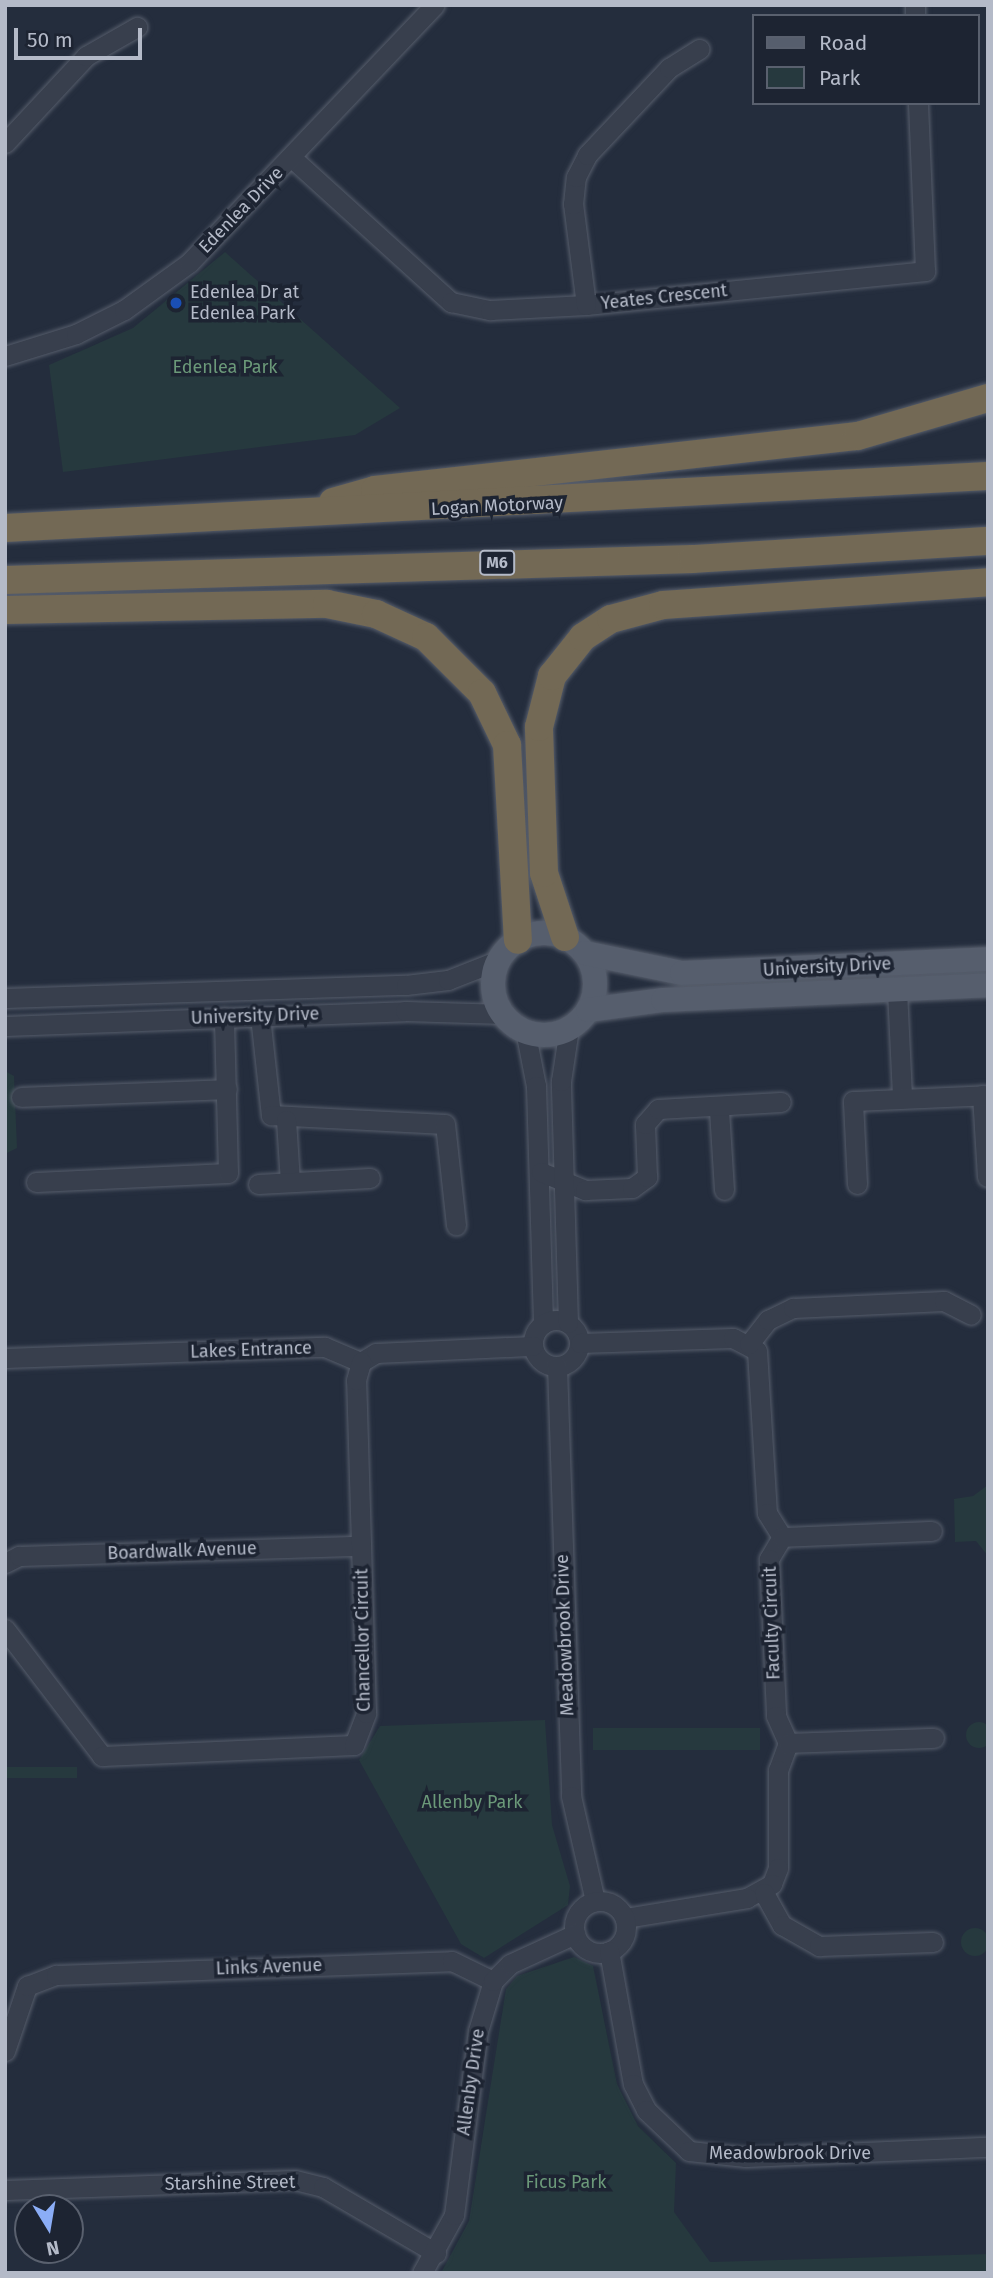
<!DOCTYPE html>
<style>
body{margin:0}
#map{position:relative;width:993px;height:2278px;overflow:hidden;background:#242d3d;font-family:"Fira Sans",sans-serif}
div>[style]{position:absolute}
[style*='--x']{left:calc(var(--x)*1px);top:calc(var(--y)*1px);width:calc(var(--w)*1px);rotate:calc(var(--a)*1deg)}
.green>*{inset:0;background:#26393e;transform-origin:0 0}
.round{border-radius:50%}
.roads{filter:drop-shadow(0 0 2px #565d6b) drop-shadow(0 0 2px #565d6b)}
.minor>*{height:19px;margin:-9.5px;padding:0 9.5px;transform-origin:9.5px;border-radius:9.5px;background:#383f4d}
.minor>.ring{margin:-9.5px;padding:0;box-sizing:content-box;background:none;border:19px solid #383f4d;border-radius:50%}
.major>*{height:24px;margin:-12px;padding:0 12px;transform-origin:12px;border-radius:12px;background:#565e6d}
.major>.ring{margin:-12px;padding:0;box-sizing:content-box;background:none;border:24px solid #565e6d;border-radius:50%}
.highway>*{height:28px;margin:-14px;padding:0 14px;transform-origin:14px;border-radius:14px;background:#736955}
.dots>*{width:19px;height:19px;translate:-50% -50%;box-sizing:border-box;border:4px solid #1d2432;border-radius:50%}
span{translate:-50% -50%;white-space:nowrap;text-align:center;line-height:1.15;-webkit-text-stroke:7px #1d2432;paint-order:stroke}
.shield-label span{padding:2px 5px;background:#1d2432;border:2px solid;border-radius:5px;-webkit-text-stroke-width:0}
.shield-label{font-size:16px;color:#b4bac8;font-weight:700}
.street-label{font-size:18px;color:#b4bac8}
.poi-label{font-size:18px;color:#b4bac8}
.left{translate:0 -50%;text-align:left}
.park-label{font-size:18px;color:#6b9979}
.frame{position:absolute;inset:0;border:7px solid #b4bac8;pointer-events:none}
.legend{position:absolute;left:752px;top:14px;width:228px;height:91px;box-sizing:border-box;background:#1d2432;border:2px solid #59606e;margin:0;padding:9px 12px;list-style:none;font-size:21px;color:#b4bac8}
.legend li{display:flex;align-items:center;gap:14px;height:35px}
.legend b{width:35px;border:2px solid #59606e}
.north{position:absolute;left:14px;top:2194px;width:70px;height:70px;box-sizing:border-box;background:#1d2432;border:2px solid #59606e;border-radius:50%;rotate:169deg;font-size:19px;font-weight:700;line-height:28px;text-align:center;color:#b4bac8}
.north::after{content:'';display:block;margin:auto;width:24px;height:32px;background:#8badf6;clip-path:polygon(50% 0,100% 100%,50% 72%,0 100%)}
.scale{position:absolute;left:14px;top:28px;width:128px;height:32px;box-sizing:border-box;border:4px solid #b4bac8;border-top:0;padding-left:9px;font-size:21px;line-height:24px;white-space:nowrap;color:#b4bac8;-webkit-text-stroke:5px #1d2432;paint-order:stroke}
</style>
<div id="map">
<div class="green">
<div style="clip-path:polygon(225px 252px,400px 408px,355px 435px,63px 472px,49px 365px,133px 328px)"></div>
<div style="clip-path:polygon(5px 1071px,14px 1076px,17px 1148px,5px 1154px)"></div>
<div style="clip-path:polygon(988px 1485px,988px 1556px,976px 1541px,955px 1542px,954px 1499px,973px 1496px)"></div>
<div style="clip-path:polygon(545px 1720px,552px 1825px,570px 1886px,568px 1905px,484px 1958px,461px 1944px,359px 1760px,380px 1726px)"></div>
<div class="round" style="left:966px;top:1722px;width:26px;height:26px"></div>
<div style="left:760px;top:1728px;width:22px;height:167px;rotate:90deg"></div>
<div style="left:77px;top:1767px;width:11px;height:72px;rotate:90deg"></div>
<div class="round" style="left:961px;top:1928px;width:28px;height:28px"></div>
<div style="clip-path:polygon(574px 1957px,593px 1966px,617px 2084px,638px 2126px,676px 2163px,674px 2212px,710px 2262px,988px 2254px,988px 2273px,441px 2273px,469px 2221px,506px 1989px,517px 1976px)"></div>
</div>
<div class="roads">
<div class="minor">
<div style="--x:915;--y:5;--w:11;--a:90"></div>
<div style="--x:5;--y:143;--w:119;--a:-47"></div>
<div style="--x:86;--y:56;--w:59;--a:-29.6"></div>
<div style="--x:292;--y:158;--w:215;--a:42.2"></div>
<div style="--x:451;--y:302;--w:40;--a:12"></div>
<div style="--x:490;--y:310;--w:96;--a:-3"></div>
<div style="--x:586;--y:305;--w:341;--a:-5.7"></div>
<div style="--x:925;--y:271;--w:168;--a:-92.4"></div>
<div style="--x:586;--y:305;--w:102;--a:-97.3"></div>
<div style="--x:573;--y:204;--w:27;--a:-84"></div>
<div style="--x:576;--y:177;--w:25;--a:-63"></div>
<div style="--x:587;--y:155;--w:120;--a:-46.7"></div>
<div style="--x:669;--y:68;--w:36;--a:-32"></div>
<div style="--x:5;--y:356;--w:74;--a:-17.2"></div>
<div style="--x:76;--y:334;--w:54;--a:-26.6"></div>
<div style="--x:124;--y:310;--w:80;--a:-35.9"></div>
<div style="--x:189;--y:263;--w:356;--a:-46.4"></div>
<div style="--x:897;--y:990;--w:108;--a:87.3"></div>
<div style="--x:5;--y:998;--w:401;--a:-1.9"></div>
<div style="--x:406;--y:985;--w:42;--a:-6.8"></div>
<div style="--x:448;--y:980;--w:55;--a:-21.4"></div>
<div style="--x:260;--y:1016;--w:100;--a:83.7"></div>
<div style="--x:271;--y:1115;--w:174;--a:3"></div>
<div style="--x:445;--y:1124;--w:102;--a:83.8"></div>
<div style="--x:5;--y:1026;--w:400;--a:-2.1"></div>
<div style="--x:405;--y:1011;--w:99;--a:1.7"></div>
<div style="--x:525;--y:1030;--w:57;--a:78.9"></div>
<div style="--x:536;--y:1086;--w:238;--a:88.3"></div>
<div style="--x:982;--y:1095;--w:82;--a:86.5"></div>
<div style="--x:21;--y:1097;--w:206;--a:-2.2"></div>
<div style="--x:719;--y:1110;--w:80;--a:86.4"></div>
<div style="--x:286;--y:1120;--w:62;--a:86.3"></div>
<div style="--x:541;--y:1172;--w:48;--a:22.2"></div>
<div style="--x:585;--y:1190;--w:47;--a:-2.4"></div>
<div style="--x:632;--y:1188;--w:19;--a:-36"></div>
<div style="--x:647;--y:1177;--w:53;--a:-92.2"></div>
<div style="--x:645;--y:1124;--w:20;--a:-49"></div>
<div style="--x:658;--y:1109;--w:123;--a:-3.3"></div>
<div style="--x:36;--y:1182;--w:192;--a:-2.7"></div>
<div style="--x:228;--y:1173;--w:156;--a:-91.5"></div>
<div style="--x:258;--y:1184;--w:112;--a:-3.1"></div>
<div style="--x:857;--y:1184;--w:83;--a:-92.8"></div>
<div style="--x:853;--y:1101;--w:135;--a:-2.5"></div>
<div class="ring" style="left:533px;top:1320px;width:27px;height:27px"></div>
<div style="--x:568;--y:1323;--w:242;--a:-91.7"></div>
<div style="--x:561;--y:1081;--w:54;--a:-81.4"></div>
<div style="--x:580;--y:1343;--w:153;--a:-1.9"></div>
<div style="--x:733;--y:1338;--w:27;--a:28"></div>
<div style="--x:757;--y:1351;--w:162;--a:86.5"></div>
<div style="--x:767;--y:1513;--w:28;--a:58"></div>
<div style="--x:782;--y:1537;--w:26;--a:121"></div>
<div style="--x:769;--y:1559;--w:157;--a:87.4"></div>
<div style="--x:776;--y:1716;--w:30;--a:66"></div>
<div style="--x:788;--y:1743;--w:29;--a:110"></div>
<div style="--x:778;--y:1770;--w:98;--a:90"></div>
<div style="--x:778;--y:1868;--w:17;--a:111"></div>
<div style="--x:772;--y:1884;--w:29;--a:151"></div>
<div style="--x:747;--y:1898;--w:124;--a:170.7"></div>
<div style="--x:749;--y:1344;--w:31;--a:-52"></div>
<div style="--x:768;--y:1320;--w:28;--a:-26"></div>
<div style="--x:793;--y:1308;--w:151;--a:-2.7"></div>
<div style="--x:944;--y:1301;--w:30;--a:27"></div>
<div style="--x:5;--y:1358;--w:320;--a:-2"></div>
<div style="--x:325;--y:1347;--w:39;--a:23"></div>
<div style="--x:361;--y:1362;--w:17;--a:-31"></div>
<div style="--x:376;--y:1353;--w:157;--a:-2.6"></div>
<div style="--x:557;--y:1366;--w:430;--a:88.1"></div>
<div style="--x:571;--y:1796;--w:108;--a:77.1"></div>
<div style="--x:782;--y:1537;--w:150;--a:-2.3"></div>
<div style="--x:5;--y:1563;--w:16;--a:-27"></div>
<div style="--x:19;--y:1556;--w:342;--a:-1.7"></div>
<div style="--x:5;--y:1629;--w:160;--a:52.6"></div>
<div style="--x:102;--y:1756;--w:252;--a:-2.5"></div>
<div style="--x:354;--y:1745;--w:34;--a:-69"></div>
<div style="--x:366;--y:1713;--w:333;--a:-91.7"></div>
<div style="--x:356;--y:1380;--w:19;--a:-74"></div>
<div style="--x:788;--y:1743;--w:146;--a:-2"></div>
<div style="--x:764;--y:1893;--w:37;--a:61"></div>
<div style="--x:782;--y:1925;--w:43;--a:29.6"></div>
<div style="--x:819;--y:1946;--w:114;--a:-2"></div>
<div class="ring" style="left:574px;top:1901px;width:33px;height:33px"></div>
<div style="--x:609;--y:1951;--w:135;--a:79.8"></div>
<div style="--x:633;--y:2084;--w:29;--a:63"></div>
<div style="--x:646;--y:2110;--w:59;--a:43.6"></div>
<div style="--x:689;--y:2151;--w:57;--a:6"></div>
<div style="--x:746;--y:2157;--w:242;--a:-2.4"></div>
<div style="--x:5;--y:2051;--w:69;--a:-71.3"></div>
<div style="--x:27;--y:1986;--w:31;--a:-21"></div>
<div style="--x:56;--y:1975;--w:396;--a:-2"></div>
<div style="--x:452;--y:1961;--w:46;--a:26"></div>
<div style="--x:5;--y:2190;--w:290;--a:-2"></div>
<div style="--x:295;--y:2180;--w:29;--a:14"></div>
<div style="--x:323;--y:2187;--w:131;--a:30.3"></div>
<div style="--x:422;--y:2273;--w:66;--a:-61.1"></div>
<div style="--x:454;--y:2215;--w:186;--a:-82.6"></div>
<div style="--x:478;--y:2031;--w:52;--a:-73.3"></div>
<div style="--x:493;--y:1981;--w:24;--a:-45"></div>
<div style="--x:510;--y:1964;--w:72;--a:-24.8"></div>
</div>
<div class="major">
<div class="ring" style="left:493px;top:933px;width:78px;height:78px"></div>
<div style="--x:585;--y:953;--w:99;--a:11.7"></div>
<div style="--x:682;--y:973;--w:306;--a:-2.6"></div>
<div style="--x:588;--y:1010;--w:76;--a:-7.6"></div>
<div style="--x:663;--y:1000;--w:325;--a:-2.6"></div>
</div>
<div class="highway">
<div style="--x:333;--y:502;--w:44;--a:-15.9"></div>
<div style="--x:375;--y:490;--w:486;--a:-6.4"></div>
<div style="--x:858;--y:436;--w:135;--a:-16.3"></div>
<div style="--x:5;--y:528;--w:984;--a:-3.03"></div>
<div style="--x:5;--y:580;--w:688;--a:-1.75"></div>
<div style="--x:693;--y:559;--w:296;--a:-3.5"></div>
<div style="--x:5;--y:610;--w:322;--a:-1.1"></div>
<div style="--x:327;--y:604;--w:50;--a:11.5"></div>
<div style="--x:376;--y:614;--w:55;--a:24.7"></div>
<div style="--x:426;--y:637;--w:79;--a:45"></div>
<div style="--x:482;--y:693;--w:58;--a:64.3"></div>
<div style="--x:507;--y:745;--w:195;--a:86.8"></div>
<div style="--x:565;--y:937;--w:67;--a:-108.2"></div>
<div style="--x:544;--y:873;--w:146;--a:-92"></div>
<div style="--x:539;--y:727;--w:53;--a:-75.7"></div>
<div style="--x:552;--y:676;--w:50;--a:-51.5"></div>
<div style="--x:583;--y:637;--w:33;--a:-33"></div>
<div style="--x:611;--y:619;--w:54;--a:-15.1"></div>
<div style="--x:663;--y:605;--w:326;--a:-4"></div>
</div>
</div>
<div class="dots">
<div style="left:176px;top:303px;background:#1a4fb4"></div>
</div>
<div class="shield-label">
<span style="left:497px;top:563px">M6</span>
</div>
<div class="street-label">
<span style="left:241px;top:210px;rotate:-46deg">Edenlea Drive</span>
<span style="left:664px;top:297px;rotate:-6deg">Yeates Crescent</span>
<span style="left:497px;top:506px;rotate:-3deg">Logan Motorway</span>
<span style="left:827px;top:967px;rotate:-3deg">University Drive</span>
<span style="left:255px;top:1016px;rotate:-2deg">University Drive</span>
<span style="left:251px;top:1350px;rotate:-2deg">Lakes Entrance</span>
<span style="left:182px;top:1551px;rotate:-2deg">Boardwalk Avenue</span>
<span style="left:772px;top:1623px;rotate:-92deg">Faculty Circuit</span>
<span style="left:565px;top:1635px;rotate:-92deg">Meadowbrook Drive</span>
<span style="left:363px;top:1640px;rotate:-91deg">Chancellor Circuit</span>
<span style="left:269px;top:1967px;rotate:-2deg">Links Avenue</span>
<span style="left:471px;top:2082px;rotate:-82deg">Allenby Drive</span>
<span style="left:790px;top:2153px">Meadowbrook Drive</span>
<span style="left:230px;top:2183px;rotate:-1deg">Starshine Street</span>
</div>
<div class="poi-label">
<span class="left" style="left:190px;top:303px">Edenlea Dr at<br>Edenlea Park</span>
</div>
<div class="park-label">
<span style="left:225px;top:367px">Edenlea Park</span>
<span style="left:472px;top:1802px">Allenby Park</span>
<span style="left:566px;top:2182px">Ficus Park</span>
</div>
<div class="frame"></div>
<ul class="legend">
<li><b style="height:9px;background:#565e6d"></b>Road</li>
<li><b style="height:19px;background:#26393e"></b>Park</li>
</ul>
<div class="north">N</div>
<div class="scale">50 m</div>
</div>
